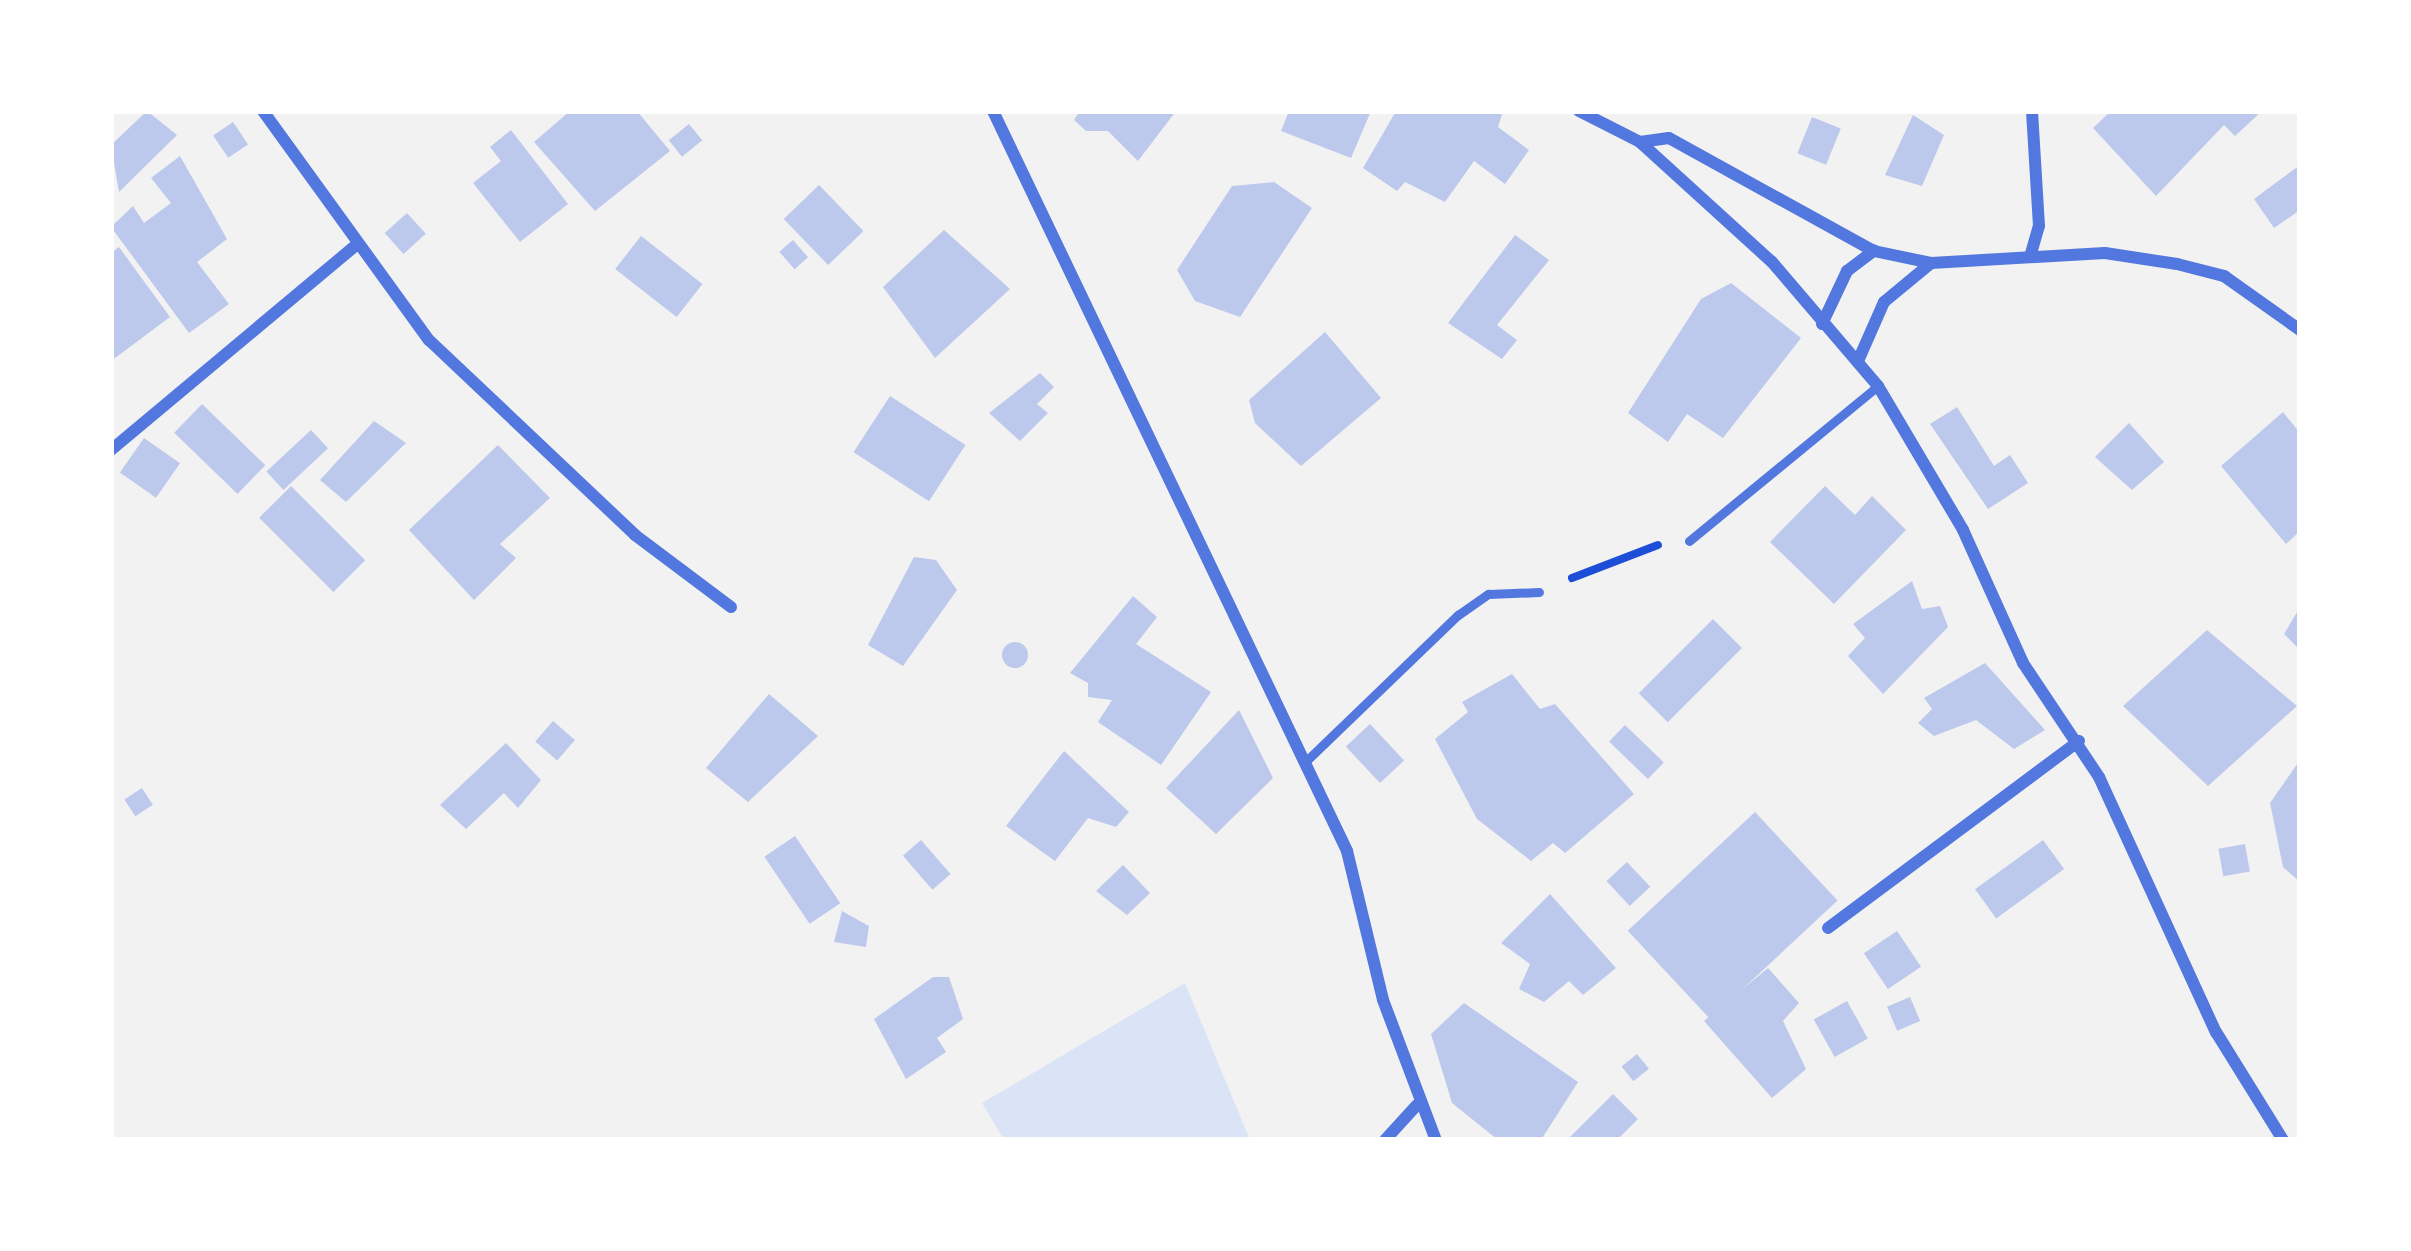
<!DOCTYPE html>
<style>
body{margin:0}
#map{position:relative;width:2411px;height:1251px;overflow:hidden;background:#f2f2f2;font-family:Lato,sans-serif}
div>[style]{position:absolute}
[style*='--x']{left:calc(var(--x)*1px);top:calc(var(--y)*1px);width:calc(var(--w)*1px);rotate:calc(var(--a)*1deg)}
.green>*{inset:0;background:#dbe4f7}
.building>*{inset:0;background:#bdc9ec;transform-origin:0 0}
.round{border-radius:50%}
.path>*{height:8px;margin:-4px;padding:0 4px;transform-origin:4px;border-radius:4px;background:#1d4ed8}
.service>*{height:9px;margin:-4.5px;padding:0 4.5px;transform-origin:4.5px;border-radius:4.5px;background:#5277de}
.minor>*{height:12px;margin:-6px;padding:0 6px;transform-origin:6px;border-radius:6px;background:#5277de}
span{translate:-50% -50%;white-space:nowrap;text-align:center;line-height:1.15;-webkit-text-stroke:9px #fff;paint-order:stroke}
.frame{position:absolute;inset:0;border:114px solid #fff;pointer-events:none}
</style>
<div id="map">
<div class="green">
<div style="clip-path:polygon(1185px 983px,1250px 1140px,1004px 1140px,982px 1103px)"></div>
</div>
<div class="building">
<div style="clip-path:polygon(147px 111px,177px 135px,119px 192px,111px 145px)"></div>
<div style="clip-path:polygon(570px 111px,637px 111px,670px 151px,595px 211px,534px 142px)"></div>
<div style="clip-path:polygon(1080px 111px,1176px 111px,1138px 161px,1108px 131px,1086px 131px,1074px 120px)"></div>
<div style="clip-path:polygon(1289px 111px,1371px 111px,1351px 158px,1281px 131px)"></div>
<div style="clip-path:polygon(1396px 111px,1503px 111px,1498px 127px,1529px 150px,1505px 184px,1474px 161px,1445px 202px,1405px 182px,1397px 191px,1363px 168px)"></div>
<div style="clip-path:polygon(2111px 111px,2262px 111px,2235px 136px,2224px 125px,2156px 196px,2093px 128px)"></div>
<div style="clip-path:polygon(1913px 115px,1944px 135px,1922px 186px,1885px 175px)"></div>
<div style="left:1812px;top:117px;width:31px;height:39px;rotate:22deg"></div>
<div style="left:233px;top:122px;width:27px;height:24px;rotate:56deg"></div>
<div style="left:689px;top:124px;width:21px;height:26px;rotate:51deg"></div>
<div style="clip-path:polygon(511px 130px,568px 204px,520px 242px,473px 183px,501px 161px,490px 147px)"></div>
<div style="clip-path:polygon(180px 156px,227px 239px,197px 262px,229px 304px,189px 333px,111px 227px,133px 206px,144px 223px,171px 203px,151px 178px)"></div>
<div style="clip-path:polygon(2300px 165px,2300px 210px,2274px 228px,2254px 199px)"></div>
<div style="clip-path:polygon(1274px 182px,1312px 208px,1240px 317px,1195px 301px,1177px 270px,1232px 186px)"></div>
<div style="left:819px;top:185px;width:64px;height:49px;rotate:46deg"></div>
<div style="left:407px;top:213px;width:28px;height:30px;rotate:48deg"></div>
<div style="clip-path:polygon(944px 230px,1010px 289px,935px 358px,883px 287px)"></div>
<div style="clip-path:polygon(1515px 235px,1549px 260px,1497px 325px,1517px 340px,1502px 359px,1448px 323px)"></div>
<div style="left:641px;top:236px;width:78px;height:42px;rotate:38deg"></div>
<div style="left:793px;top:240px;width:23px;height:18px;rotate:49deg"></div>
<div style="clip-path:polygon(119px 247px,170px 317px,111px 361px,111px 253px)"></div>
<div style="clip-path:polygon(1731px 283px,1801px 338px,1723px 438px,1687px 414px,1668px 442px,1628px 413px,1701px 299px)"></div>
<div style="clip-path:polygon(1325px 332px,1381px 398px,1301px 466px,1255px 423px,1249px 400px)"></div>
<div style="clip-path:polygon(1040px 373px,1054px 387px,1037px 404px,1048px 413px,1020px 441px,989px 413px)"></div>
<div style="left:890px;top:396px;width:90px;height:67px;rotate:33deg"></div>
<div style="left:202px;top:404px;width:88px;height:40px;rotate:44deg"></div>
<div style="clip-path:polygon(1957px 407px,1994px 466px,2010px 455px,2028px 483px,1988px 509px,1930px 424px)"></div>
<div style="clip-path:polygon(2283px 412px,2300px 433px,2300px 531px,2286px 544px,2221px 466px)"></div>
<div style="clip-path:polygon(374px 421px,406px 443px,346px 502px,320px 480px)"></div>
<div style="clip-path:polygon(2129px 423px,2164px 462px,2132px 490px,2095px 457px)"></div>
<div style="left:311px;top:430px;width:25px;height:61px;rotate:47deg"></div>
<div style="left:144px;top:438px;width:44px;height:42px;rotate:35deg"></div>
<div style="clip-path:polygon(498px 445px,550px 498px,500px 544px,516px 558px,474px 600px,409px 530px)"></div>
<div style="left:291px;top:486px;width:105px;height:45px;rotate:45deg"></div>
<div style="clip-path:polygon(1825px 486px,1855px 515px,1872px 496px,1906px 530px,1834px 604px,1770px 542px)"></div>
<div style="clip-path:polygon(914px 557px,936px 560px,957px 590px,903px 666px,868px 645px)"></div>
<div style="clip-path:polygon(1912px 581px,1922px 609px,1940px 606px,1948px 627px,1883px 694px,1848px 656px,1865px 638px,1853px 624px)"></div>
<div style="clip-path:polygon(1133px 596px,1157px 617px,1136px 644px,1211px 692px,1161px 765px,1098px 722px,1112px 700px,1088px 697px,1088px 683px,1070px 673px)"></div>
<div style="clip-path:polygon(2300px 607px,2300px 650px,2284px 634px)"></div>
<div style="left:1713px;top:619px;width:41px;height:105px;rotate:45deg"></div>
<div style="clip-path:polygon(2207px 630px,2297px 706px,2208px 786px,2123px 706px)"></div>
<div class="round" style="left:1002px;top:642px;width:26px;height:26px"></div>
<div style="clip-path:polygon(1985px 663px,2045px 730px,2014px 749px,1976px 720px,1934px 736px,1918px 723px,1932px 709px,1924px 698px)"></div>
<div style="clip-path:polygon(1512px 674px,1540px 709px,1555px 704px,1634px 794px,1565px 853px,1553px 843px,1531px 861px,1477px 819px,1435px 739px,1468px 712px,1462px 702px)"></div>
<div style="clip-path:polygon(769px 694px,818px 736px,748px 802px,706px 768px)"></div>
<div style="clip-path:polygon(1239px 710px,1273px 778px,1216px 834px,1166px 788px)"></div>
<div style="left:553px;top:721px;width:29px;height:27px;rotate:41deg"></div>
<div style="left:1370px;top:724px;width:50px;height:33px;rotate:47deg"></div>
<div style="left:1625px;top:725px;width:54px;height:23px;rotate:44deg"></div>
<div style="clip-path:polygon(506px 743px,541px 780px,518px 808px,504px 793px,466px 829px,440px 805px)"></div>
<div style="clip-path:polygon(1064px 751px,1129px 812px,1116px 827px,1088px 818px,1055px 861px,1006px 826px)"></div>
<div style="clip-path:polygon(2300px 760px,2300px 882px,2283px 867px,2270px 803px)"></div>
<div style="left:142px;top:788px;width:20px;height:21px;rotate:57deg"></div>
<div style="left:1755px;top:812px;width:121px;height:174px;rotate:47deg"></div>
<div style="left:795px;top:836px;width:81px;height:37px;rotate:56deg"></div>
<div style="left:921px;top:840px;width:45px;height:24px;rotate:49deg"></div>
<div style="left:2043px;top:840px;width:36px;height:84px;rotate:54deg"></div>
<div style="left:2245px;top:844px;width:28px;height:27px;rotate:80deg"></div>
<div style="left:1627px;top:862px;width:34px;height:28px;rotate:47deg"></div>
<div style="clip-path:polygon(1123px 865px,1150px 893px,1127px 915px,1096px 891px)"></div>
<div style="clip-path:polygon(1550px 894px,1616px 968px,1583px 995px,1569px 981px,1544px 1002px,1519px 989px,1530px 964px,1501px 943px)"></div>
<div style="clip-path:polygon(842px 911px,869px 926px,866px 947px,834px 942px)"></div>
<div style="left:1897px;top:931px;width:43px;height:40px;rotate:56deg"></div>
<div style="clip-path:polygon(1768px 968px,1799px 1003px,1783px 1021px,1806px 1069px,1772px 1098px,1704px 1021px)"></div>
<div style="clip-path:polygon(933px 977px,949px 977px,963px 1019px,937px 1038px,946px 1052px,906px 1079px,874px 1019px)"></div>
<div style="left:1910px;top:997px;width:26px;height:25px;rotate:67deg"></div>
<div style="left:1847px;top:1001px;width:43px;height:38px;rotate:61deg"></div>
<div style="clip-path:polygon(1464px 1003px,1578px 1082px,1541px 1140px,1498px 1140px,1452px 1103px,1431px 1034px)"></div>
<div style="left:1637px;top:1054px;width:19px;height:20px;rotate:51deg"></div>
<div style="clip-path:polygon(1613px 1094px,1638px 1119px,1617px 1140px,1567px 1140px)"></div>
</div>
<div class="path">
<div style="--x:1572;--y:578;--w:92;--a:-21"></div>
</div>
<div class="service">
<div style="--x:1689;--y:541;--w:244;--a:-39.4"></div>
<div style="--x:1304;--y:763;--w:214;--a:-43.9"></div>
<div style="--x:1458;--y:615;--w:37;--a:-35"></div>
<div style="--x:1488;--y:594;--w:51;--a:-2.2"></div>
</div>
<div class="minor">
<div style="--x:263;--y:111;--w:283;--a:54.1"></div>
<div style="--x:429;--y:340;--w:284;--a:43.4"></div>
<div style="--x:635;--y:535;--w:120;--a:36.9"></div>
<div style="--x:993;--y:111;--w:820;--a:64.43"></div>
<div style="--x:1347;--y:851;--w:153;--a:76.4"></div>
<div style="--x:1383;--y:1000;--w:150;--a:69.3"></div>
<div style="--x:1579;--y:111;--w:68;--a:26.9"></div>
<div style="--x:1640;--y:142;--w:178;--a:42.3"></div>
<div style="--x:1772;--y:262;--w:163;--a:49.5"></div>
<div style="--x:1878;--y:386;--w:167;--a:59.4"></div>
<div style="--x:1963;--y:530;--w:146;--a:65.7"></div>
<div style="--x:2023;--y:663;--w:137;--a:56.3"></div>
<div style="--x:2099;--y:777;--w:281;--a:65.4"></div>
<div style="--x:2216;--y:1032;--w:127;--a:58.2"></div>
<div style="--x:1640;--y:142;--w:29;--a:-8"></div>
<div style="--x:1669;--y:138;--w:234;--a:28.9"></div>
<div style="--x:1874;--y:251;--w:58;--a:11.9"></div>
<div style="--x:1931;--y:263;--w:174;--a:-3.3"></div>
<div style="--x:2105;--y:253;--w:73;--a:8.7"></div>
<div style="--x:2177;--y:264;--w:49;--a:14.3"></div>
<div style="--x:2224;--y:276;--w:93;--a:35.4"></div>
<div style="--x:2030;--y:257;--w:32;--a:-74"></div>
<div style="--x:2039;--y:226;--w:115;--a:-93.5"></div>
<div style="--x:1822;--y:324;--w:59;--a:-64.7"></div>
<div style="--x:1847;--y:271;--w:34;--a:-37"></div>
<div style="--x:1858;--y:361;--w:64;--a:-66.2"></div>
<div style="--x:1884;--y:302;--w:61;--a:-39.7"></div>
<div style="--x:111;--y:450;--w:321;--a:-39.9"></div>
<div style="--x:1828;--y:928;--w:313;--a:-36.7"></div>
<div style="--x:1385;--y:1140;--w:47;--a:-47.6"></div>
</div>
<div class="frame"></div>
</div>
